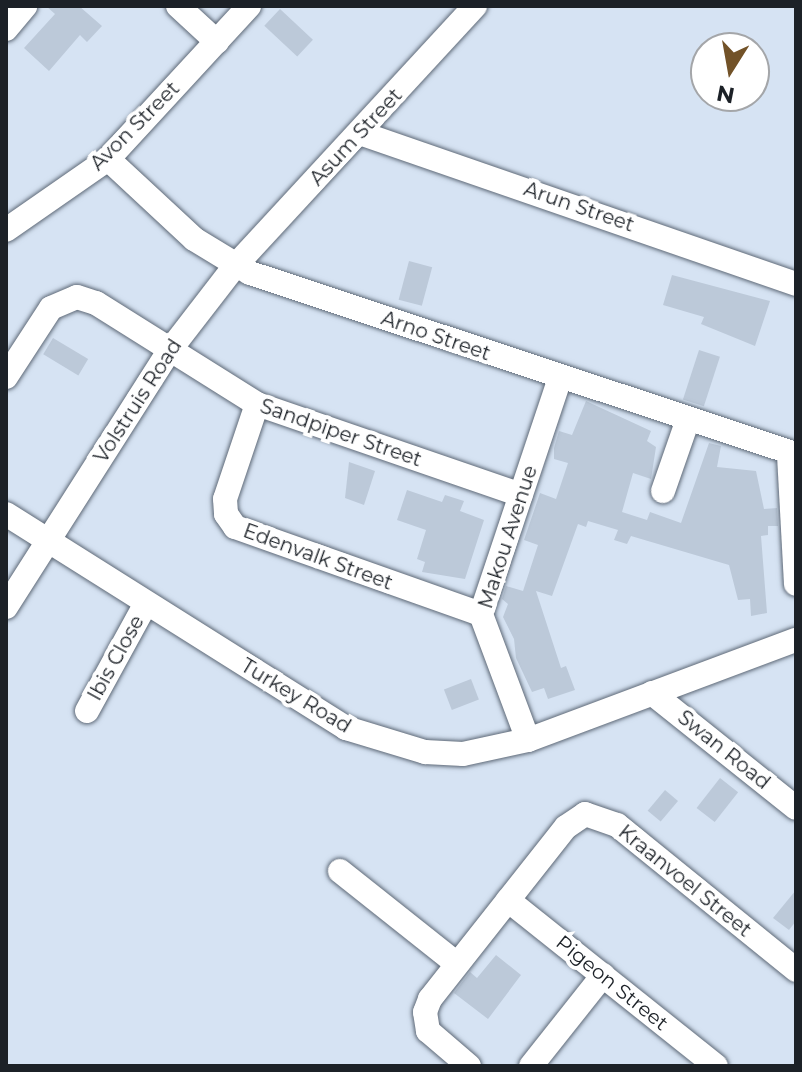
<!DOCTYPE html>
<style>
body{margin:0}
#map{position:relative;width:802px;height:1072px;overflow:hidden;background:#d6e3f3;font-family:Montserrat,sans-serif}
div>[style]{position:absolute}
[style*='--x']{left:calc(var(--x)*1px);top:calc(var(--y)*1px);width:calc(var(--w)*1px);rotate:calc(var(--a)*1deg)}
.building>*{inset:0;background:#bcc9d9;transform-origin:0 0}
.roads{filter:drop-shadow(0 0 2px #5e6977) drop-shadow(0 0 2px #5e6977)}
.minor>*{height:24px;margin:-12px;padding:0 12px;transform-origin:12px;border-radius:12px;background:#fff}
span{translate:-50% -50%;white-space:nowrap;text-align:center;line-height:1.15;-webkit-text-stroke:8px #fff;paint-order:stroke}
.street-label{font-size:20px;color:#1c2127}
.frame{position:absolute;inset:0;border:8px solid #1c2127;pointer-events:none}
.north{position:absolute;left:690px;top:32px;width:80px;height:80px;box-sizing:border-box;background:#fff;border:2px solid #a4a6a9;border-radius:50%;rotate:191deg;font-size:22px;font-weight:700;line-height:32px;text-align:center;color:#1c2127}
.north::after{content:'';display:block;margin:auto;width:28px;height:36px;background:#725228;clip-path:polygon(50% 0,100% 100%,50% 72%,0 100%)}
</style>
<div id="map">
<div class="building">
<div style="clip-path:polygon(46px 6px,79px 6px,102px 26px,87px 42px,80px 35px,49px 71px,24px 48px,55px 14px)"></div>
<div style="left:280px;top:9px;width:45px;height:23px;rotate:43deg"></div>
<div style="left:409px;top:261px;width:24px;height:40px;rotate:15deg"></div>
<div style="clip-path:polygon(672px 275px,770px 301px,755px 346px,701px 324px,704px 317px,663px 305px)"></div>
<div style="left:53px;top:338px;width:41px;height:19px;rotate:31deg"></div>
<div style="left:699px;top:350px;width:22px;height:52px;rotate:18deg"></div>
<div style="clip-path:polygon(586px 401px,651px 431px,647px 441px,656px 447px,651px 479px,633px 473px,622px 512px,647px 520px,650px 512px,681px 523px,709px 443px,721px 446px,717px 467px,756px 471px,764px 509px,777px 508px,778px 526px,768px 526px,768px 535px,761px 536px,767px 613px,751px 616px,750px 599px,738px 600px,729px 565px,631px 536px,627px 544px,614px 540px,618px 530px,588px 521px,586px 527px,578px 524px,552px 596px,536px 591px,561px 668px,566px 666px,575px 690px,548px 699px,544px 688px,532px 692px,516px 658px,514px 639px,503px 617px,508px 604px,502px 599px,506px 586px,523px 591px,538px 545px,524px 540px,540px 493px,556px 499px,568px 463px,554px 459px,554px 448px,559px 431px,572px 435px)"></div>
<div style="clip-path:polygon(349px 462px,375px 471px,364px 505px,345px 498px)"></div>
<div style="clip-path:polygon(407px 490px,442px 502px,445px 495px,464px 501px,460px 511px,484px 520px,465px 579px,422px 572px,425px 562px,417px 559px,426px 530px,397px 520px)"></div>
<div style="left:471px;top:679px;width:22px;height:29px;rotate:69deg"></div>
<div style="left:720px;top:778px;width:23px;height:38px;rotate:38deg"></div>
<div style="left:665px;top:790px;width:17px;height:27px;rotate:40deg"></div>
<div style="clip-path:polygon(796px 890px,796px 921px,789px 930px,773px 918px)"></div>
<div style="clip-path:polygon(496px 955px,521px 975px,488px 1019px,454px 993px,470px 972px,477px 978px)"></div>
</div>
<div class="roads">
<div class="minor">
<div style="--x:178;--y:6;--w:53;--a:42.7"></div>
<div style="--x:6;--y:29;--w:30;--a:-50"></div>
<div style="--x:360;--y:133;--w:461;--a:19.1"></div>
<div style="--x:108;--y:159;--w:117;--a:42.9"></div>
<div style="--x:194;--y:239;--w:66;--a:31.3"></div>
<div style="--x:250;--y:273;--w:575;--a:18.34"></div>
<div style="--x:6;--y:230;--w:124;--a:-34.8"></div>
<div style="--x:108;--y:159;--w:208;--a:-47.3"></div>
<div style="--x:6;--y:377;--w:82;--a:-56.9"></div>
<div style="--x:51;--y:308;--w:28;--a:-23"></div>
<div style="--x:77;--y:297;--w:20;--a:18"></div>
<div style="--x:96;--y:303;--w:190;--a:32.1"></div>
<div style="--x:257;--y:404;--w:279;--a:19"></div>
<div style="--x:257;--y:404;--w:100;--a:108.6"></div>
<div style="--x:225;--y:499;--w:15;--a:86"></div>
<div style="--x:226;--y:514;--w:16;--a:55"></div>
<div style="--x:235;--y:527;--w:261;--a:19.5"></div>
<div style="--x:789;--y:455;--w:129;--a:86.9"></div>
<div style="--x:663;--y:491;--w:73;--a:-70.8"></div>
<div style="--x:6;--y:514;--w:402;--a:32.2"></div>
<div style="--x:346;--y:728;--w:83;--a:16.9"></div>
<div style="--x:425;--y:752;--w:38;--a:3"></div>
<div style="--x:463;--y:754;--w:66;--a:-12.2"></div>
<div style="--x:528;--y:740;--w:286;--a:-20.5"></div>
<div style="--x:6;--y:607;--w:305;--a:-57.5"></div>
<div style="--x:170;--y:350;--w:106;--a:-52.3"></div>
<div style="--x:235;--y:266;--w:354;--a:-47.3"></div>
<div style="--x:652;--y:693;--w:184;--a:38.6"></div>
<div style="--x:87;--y:711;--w:121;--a:-61.3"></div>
<div style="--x:528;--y:740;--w:134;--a:-110.5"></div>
<div style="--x:481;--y:614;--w:249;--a:-71.5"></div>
<div style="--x:340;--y:871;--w:149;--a:38.5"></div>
<div style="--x:508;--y:900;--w:266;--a:38.6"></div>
<div style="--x:469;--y:1066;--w:54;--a:-139.5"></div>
<div style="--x:428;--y:1031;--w:19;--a:-99"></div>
<div style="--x:425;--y:1012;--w:14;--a:-69"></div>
<div style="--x:430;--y:999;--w:219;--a:-51.7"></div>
<div style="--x:566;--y:827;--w:23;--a:-34"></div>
<div style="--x:585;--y:814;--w:34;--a:19"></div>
<div style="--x:617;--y:825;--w:230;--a:39"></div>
<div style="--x:531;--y:1066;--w:116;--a:-51.6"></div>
</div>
</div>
<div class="street-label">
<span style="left:135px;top:126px;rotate:-45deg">Avon Street</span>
<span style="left:356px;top:137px;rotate:-47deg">Asum Street</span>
<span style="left:579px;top:207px;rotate:19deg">Arun Street</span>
<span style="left:436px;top:336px;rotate:19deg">Arno Street</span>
<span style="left:138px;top:401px;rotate:-57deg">Volstruis Road</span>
<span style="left:341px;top:433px;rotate:19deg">Sandpiper Street</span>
<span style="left:508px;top:537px;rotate:-72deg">Makou Avenue</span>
<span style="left:318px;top:557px;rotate:20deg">Edenvalk Street</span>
<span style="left:116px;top:658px;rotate:-61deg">Ibis Close</span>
<span style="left:296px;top:696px;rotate:31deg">Turkey Road</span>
<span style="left:724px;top:750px;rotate:39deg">Swan Road</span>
<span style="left:685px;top:881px;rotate:39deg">Kraanvoel Street</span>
<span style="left:612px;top:983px;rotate:39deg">Pigeon Street</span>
</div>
<div class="frame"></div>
<div class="north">N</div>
</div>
